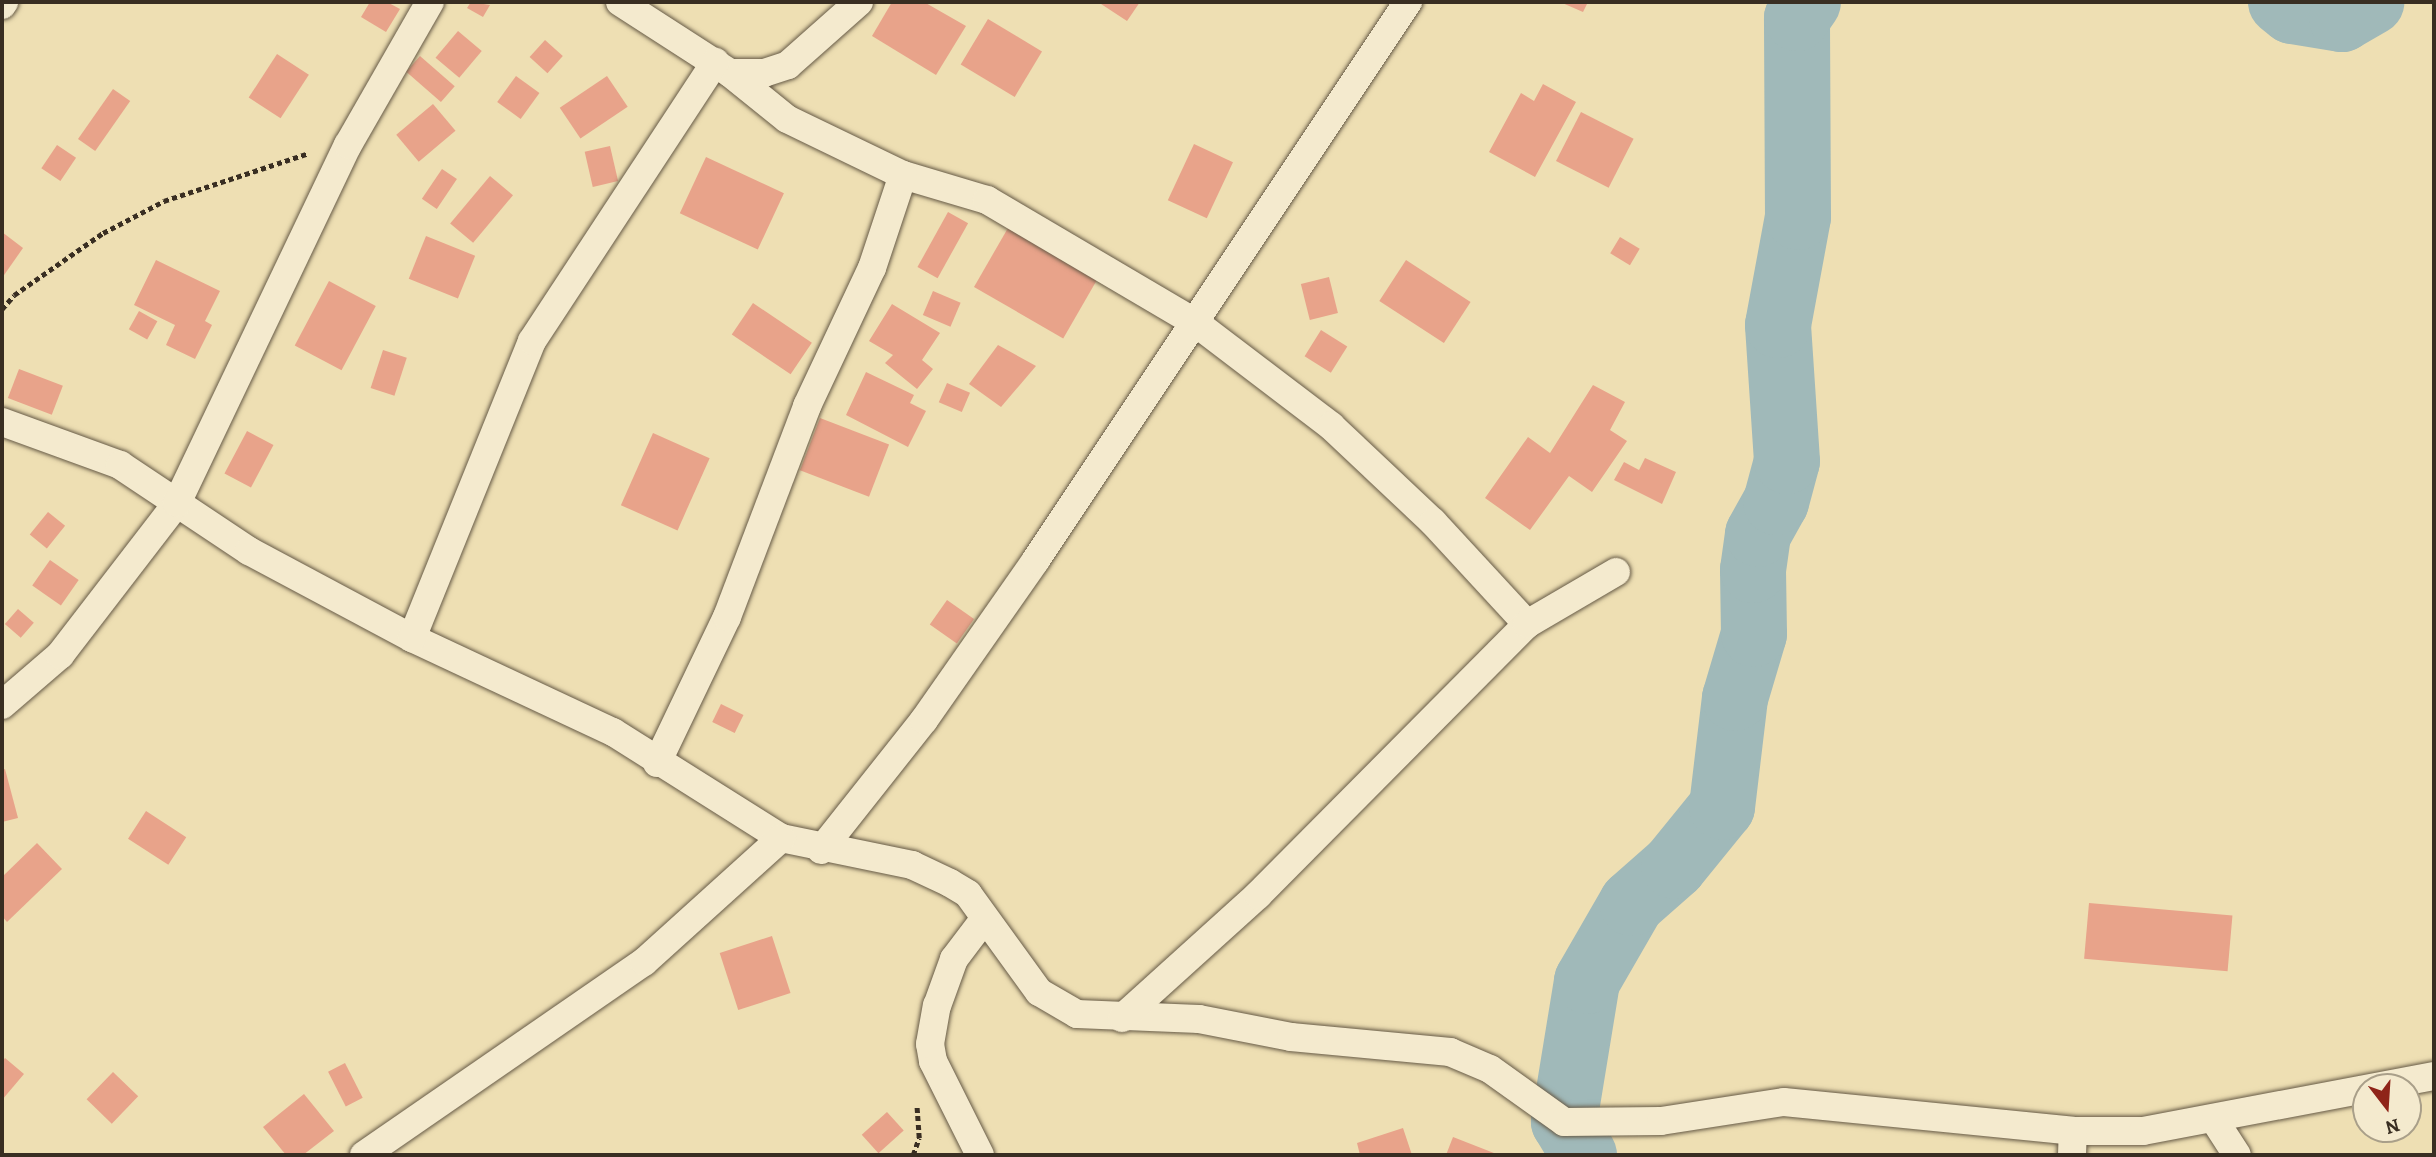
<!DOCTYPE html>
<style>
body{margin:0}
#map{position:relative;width:2436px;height:1157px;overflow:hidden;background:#eedfb3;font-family:Alegreya,serif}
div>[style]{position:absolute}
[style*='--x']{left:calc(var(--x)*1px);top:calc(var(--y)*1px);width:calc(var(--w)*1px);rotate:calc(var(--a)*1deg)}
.river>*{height:66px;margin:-33px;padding:0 33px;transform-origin:33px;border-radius:33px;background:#a0b9b9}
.building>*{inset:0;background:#e8a38a;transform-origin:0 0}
.path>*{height:4.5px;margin-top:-2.25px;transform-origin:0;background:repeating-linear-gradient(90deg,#392e22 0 5px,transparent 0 8.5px)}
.roads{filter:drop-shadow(0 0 2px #665a46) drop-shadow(0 0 2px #665a46)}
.minor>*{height:28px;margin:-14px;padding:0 14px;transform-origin:14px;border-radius:14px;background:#f4eace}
span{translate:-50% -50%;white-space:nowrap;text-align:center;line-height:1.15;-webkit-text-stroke:5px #f4eace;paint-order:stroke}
.frame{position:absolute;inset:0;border:4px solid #392e22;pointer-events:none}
.north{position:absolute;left:2352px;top:1073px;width:70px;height:70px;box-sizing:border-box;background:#f4eace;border:2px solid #a99f89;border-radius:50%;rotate:163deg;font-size:19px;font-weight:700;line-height:28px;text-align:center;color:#392e22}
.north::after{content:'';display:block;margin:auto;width:24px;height:32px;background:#8f2418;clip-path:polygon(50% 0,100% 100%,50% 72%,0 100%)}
</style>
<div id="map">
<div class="river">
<div style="--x:2281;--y:2;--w:14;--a:39"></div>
<div style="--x:2292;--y:11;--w:51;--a:9.1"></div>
<div style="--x:2342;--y:19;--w:34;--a:-30"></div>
<div style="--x:1584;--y:1155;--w:39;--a:-121"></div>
<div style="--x:1564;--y:1122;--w:143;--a:-80.7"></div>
<div style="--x:1587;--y:981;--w:90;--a:-60"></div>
<div style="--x:1632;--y:903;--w:56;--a:-41.4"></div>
<div style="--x:1674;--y:866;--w:76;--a:-50.9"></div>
<div style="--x:1722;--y:807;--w:110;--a:-83.2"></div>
<div style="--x:1735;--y:698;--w:67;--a:-73.5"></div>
<div style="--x:1754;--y:634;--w:64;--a:-90.9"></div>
<div style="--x:1753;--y:570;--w:36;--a:-82"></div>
<div style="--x:1758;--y:534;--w:37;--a:-61"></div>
<div style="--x:1776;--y:502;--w:42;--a:-75"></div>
<div style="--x:1787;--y:461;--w:136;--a:-93.8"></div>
<div style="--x:1778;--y:325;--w:110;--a:-79.5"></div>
<div style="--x:1798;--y:217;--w:199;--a:-90.3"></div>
<div style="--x:1797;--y:18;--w:19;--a:-55"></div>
</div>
<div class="building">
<div style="clip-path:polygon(370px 2px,387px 2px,400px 9px,386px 32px,361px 17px)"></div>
<div style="clip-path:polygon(471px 2px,490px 5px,483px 17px,467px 8px)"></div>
<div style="clip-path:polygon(892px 2px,924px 2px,966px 26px,936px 75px,872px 36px)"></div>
<div style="clip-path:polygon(1098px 2px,1140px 2px,1127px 21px)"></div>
<div style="clip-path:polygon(1560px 2px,1588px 2px,1583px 12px)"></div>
<div style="left:988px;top:19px;width:63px;height:53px;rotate:31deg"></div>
<div style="left:458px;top:31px;width:31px;height:35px;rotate:40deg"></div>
<div style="left:545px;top:40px;width:24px;height:23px;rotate:42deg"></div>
<div style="left:277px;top:54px;width:38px;height:52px;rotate:33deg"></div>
<div style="left:420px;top:56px;width:46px;height:21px;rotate:41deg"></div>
<div style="left:516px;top:76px;width:29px;height:32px;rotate:36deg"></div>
<div style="left:607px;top:76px;width:37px;height:57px;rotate:56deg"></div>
<div style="clip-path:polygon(1543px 84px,1576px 102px,1535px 177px,1489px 152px,1521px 93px,1534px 101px)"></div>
<div style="left:113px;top:89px;width:21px;height:61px;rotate:35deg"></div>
<div style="left:433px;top:104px;width:35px;height:48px;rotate:50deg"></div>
<div style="left:1581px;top:112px;width:59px;height:55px;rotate:27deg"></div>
<div style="left:1194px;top:144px;width:43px;height:62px;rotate:25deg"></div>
<div style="left:57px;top:145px;width:23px;height:28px;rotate:34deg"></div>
<div style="left:610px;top:146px;width:36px;height:26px;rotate:77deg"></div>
<div style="left:706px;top:157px;width:86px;height:62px;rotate:25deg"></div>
<div style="left:442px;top:169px;width:18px;height:36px;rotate:34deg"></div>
<div style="left:490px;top:176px;width:30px;height:62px;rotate:40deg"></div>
<div style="left:948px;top:212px;width:23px;height:63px;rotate:29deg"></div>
<div style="left:1008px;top:228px;width:103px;height:68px;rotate:30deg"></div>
<div style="clip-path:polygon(2px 232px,23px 248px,2px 278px)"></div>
<div style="left:426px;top:236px;width:53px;height:46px;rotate:22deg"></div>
<div style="left:1620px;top:237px;width:23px;height:19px;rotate:31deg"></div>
<div style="clip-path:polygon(156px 260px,220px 291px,205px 321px,212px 325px,195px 359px,166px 345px,175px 325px,134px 305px)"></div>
<div style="left:1406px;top:260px;width:77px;height:49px;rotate:33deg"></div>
<div style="left:1329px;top:277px;width:37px;height:29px;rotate:76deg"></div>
<div style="left:329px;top:281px;width:53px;height:73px;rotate:28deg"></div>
<div style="left:933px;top:291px;width:30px;height:26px;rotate:23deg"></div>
<div style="left:753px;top:303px;width:71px;height:38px;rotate:34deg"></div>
<div style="clip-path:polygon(892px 304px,940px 333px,922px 360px,933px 369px,917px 389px,885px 363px,893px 355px,869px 341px)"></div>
<div style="left:139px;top:311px;width:21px;height:21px;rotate:29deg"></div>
<div style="left:1321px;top:330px;width:31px;height:31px;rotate:32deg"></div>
<div style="clip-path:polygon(998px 345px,1036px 366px,1001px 407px,969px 384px)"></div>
<div style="left:383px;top:350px;width:25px;height:40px;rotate:18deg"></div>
<div style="left:19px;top:369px;width:47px;height:31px;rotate:21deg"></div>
<div style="clip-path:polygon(866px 372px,914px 395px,910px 403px,926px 411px,908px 447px,846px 415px)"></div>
<div style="left:947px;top:383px;width:25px;height:21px;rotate:23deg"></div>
<div style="clip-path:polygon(1593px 385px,1625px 402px,1610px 430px,1627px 441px,1592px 492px,1569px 476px,1530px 530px,1485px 498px,1528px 437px,1550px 453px)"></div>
<div style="left:820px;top:418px;width:74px;height:56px;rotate:21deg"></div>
<div style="left:247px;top:431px;width:30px;height:48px;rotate:28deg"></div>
<div style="left:653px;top:433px;width:62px;height:79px;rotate:24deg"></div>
<div style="clip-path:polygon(1645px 458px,1676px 472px,1662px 504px,1614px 480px,1624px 462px,1639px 470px)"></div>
<div style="left:48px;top:512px;width:22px;height:29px;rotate:39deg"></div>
<div style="left:50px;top:560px;width:35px;height:31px;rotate:35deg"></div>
<div style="left:947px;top:600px;width:33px;height:30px;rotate:35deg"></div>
<div style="left:18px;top:609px;width:21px;height:20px;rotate:41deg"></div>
<div style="left:721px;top:704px;width:25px;height:20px;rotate:26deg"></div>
<div style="clip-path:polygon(5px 769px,18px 818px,2px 822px,2px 770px)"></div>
<div style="left:146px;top:811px;width:48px;height:33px;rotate:33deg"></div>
<div style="clip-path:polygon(37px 843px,62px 869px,7px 922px,2px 916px,2px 877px)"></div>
<div style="left:2089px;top:903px;width:144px;height:56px;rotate:5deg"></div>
<div style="left:772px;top:936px;width:60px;height:55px;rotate:72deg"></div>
<div style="clip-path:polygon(5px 1058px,24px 1074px,2px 1100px,2px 1062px)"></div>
<div style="left:345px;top:1063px;width:39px;height:19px;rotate:63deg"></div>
<div style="left:113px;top:1072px;width:35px;height:38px;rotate:44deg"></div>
<div style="clip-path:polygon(304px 1094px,334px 1131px,303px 1155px,286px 1155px,263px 1127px)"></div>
<div style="left:887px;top:1112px;width:25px;height:34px;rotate:48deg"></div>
<div style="clip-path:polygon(1403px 1128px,1412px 1155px,1360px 1155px,1357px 1143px)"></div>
<div style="clip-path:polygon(1453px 1137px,1499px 1155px,1446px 1155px)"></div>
</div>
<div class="path">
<div style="--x:2;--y:309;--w:18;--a:-49"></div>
<div style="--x:14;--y:295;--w:108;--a:-34.9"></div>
<div style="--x:103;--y:233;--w:69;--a:-27.7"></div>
<div style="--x:164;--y:201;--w:150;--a:-18.3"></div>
<div style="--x:913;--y:1155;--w:18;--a:-71"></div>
<div style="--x:919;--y:1138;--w:32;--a:-94"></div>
</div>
<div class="roads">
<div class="minor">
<div style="--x:620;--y:2;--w:131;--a:32.8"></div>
<div style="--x:730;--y:73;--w:73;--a:38.9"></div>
<div style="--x:787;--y:119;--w:129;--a:25.8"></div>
<div style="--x:903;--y:175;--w:88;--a:16.6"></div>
<div style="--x:987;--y:200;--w:243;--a:30.5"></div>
<div style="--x:1196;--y:323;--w:170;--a:37.3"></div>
<div style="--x:1331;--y:426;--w:140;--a:43.3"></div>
<div style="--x:1433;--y:522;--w:139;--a:47.3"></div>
<div style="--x:2;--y:5;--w:4;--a:-56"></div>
<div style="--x:730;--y:73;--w:34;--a:0"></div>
<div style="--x:764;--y:73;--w:25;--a:-18"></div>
<div style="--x:788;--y:65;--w:95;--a:-41.6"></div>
<div style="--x:2;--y:422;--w:126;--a:20"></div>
<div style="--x:120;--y:465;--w:155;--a:33.7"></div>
<div style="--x:249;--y:551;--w:185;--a:28.1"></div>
<div style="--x:412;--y:638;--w:222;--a:25.1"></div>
<div style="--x:613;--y:732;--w:199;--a:32.2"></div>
<div style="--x:781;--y:838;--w:134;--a:11.6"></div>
<div style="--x:912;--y:865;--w:42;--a:25.3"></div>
<div style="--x:950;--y:883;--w:21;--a:31"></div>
<div style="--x:968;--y:894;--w:121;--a:54.1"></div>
<div style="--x:1039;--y:992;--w:44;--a:30.1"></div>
<div style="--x:1077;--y:1014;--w:122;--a:2.3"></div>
<div style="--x:1199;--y:1019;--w:94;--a:11.1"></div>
<div style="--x:1291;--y:1037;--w:160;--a:5.4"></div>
<div style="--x:1450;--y:1052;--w:43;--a:23"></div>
<div style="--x:1490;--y:1069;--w:91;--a:35.6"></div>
<div style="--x:1564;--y:1122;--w:97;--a:-0.6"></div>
<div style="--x:1661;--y:1121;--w:124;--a:-8.8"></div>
<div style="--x:1784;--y:1102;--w:290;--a:5.7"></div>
<div style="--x:2073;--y:1131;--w:70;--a:0"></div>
<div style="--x:2143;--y:1131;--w:296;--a:-10.7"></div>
<div style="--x:412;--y:638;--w:320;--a:-68"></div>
<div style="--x:532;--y:341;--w:334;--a:-56.7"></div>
<div style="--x:2;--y:705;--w:77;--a:-40.8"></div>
<div style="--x:60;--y:655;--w:192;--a:-52.4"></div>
<div style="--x:177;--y:503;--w:397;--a:-64.5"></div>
<div style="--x:348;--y:145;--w:165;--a:-60.2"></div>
<div style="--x:657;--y:763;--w:162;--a:-64.4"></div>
<div style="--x:727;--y:617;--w:226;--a:-69.2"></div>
<div style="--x:807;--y:406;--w:153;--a:-64.8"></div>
<div style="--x:872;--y:268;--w:98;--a:-71.6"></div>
<div style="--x:821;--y:850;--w:166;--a:-51.6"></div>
<div style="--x:924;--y:720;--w:195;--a:-55"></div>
<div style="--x:1036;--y:560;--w:671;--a:-56.31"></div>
<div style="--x:1122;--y:1018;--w:183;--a:-42.1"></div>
<div style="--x:1258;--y:895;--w:382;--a:-45.2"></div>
<div style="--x:1527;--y:624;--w:103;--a:-30.3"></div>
<div style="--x:2215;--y:1121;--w:40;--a:57.1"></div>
<div style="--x:364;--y:1155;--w:340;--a:-34.6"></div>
<div style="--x:644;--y:962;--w:185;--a:-42.1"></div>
<div style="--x:980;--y:1155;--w:105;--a:-116.6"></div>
<div style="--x:933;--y:1061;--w:17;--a:-100"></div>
<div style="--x:930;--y:1044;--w:39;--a:-80"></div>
<div style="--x:937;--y:1006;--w:50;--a:-70.1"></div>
<div style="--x:954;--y:959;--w:51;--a:-52.9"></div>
<div style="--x:2072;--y:1155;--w:24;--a:-88"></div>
</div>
</div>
<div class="frame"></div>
<div class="north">N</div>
</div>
